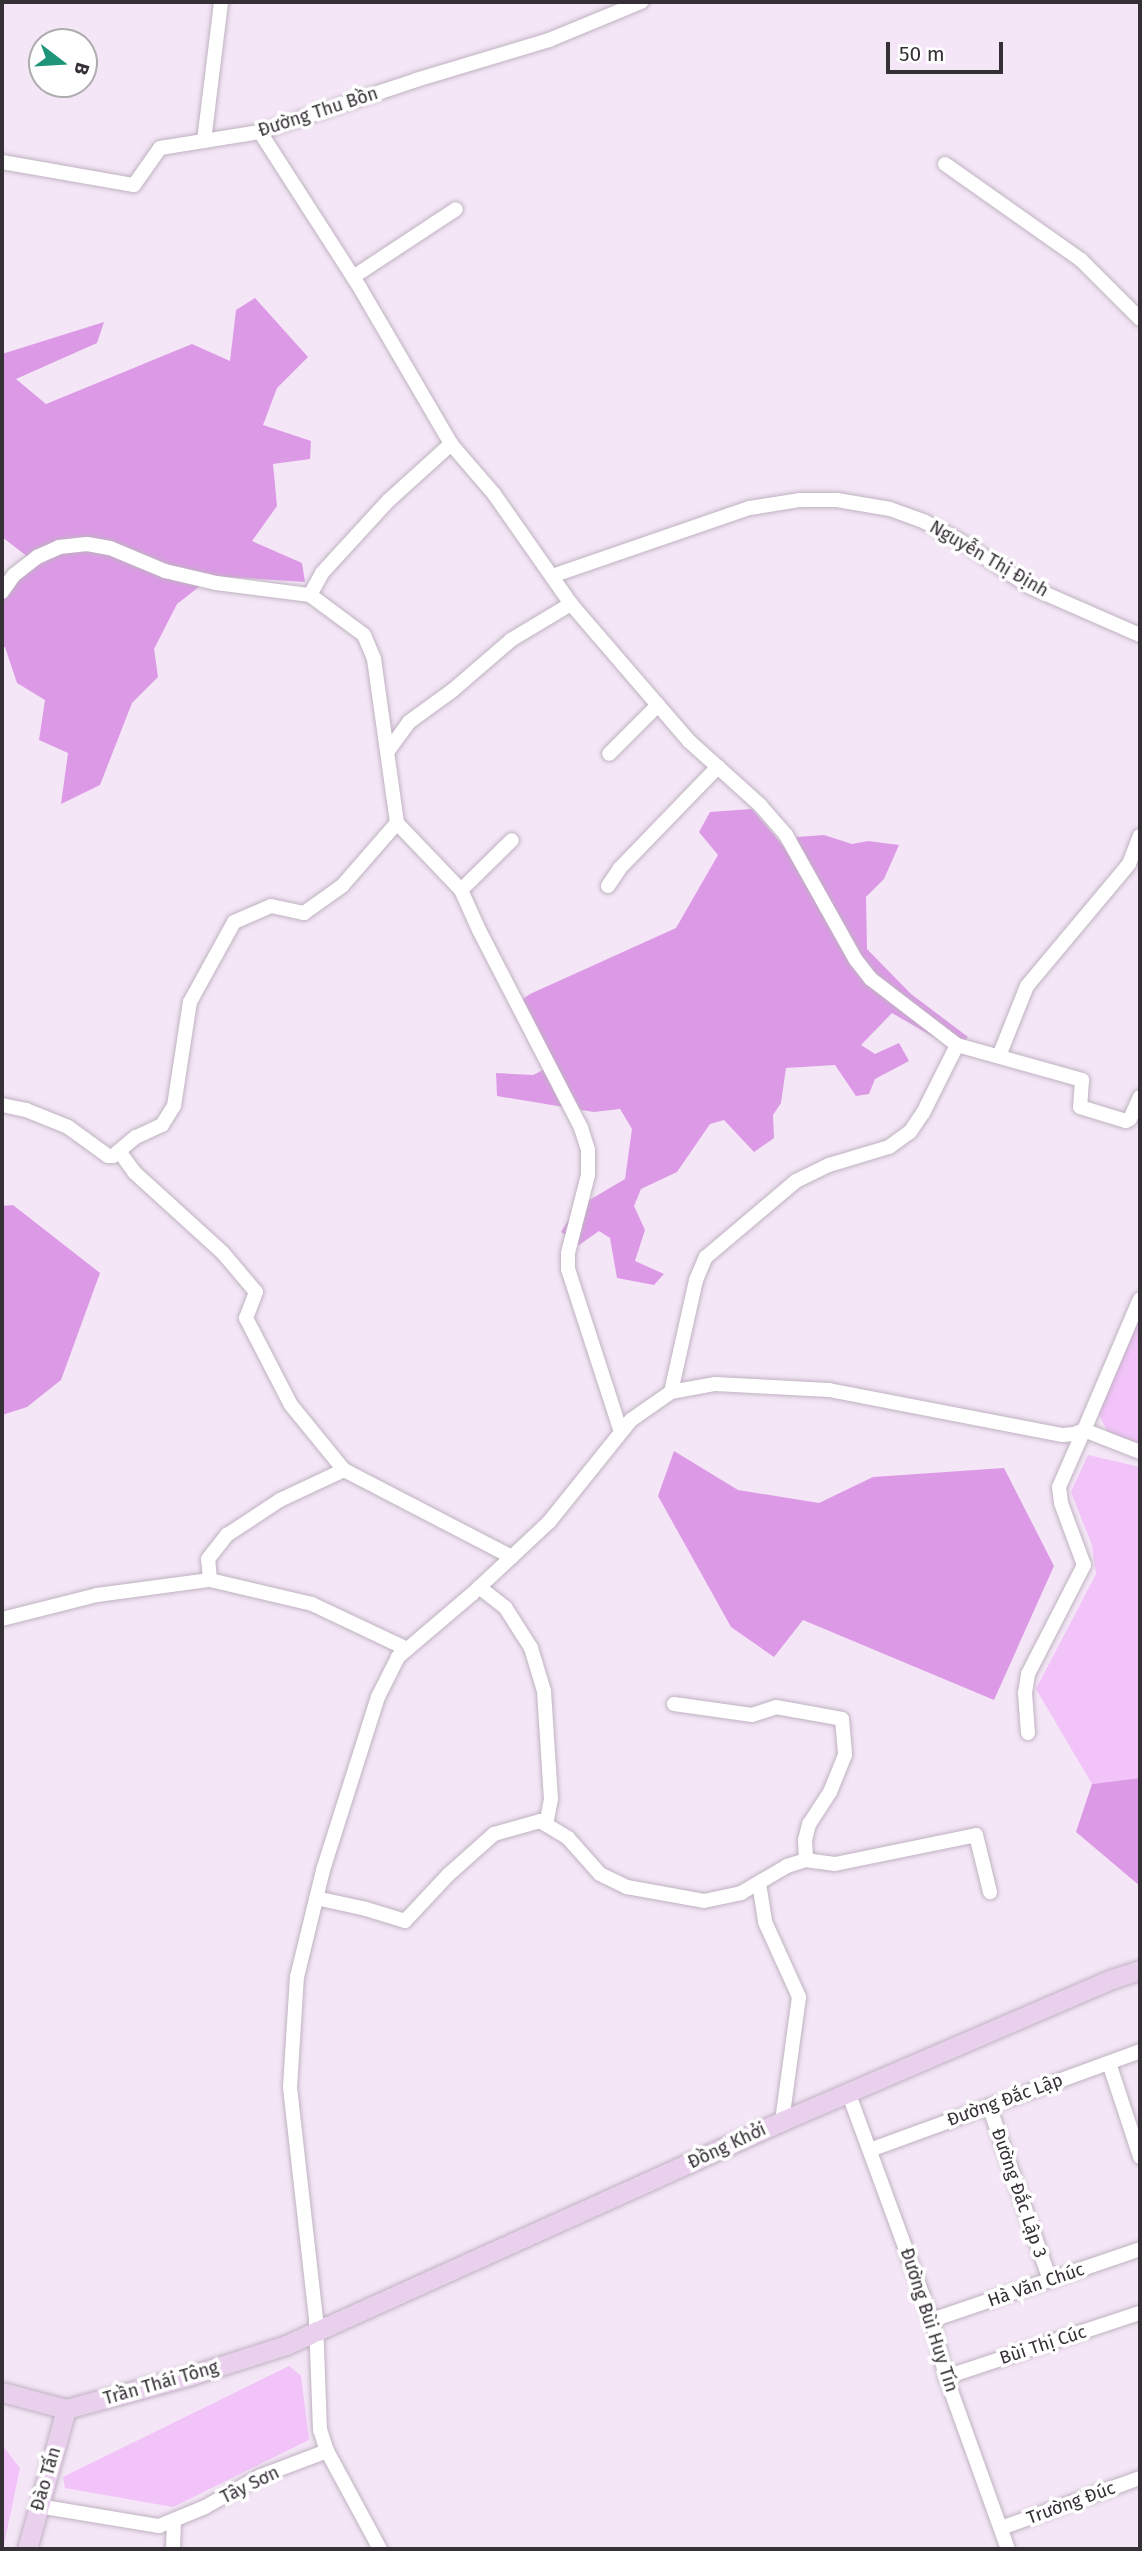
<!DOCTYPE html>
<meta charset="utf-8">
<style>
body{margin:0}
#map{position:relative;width:1142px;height:2551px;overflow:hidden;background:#f4e6f6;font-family:"Fira Sans",sans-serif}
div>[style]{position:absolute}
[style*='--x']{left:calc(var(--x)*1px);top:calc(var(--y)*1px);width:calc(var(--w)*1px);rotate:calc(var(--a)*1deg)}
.green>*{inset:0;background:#f2c3f9}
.forest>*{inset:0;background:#dc9ae6}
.roads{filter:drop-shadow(0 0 2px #bfb2c1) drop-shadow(0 0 2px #bfb2c1)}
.street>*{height:14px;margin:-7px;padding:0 7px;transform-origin:7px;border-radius:7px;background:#fff}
.secondary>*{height:19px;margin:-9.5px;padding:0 9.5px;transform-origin:9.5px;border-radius:9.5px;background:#e9d0ed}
span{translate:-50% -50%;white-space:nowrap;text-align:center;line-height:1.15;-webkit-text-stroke:7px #fff;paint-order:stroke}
.street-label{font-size:18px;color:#353036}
.frame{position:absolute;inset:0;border:4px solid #353036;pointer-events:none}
.north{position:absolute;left:28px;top:28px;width:70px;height:70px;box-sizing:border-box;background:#fff;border:2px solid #aeacaf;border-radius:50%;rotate:107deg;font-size:19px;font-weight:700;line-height:28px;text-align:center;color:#353036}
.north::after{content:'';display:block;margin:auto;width:24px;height:32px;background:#1e9478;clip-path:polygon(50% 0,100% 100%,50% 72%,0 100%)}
.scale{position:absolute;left:886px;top:42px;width:117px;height:32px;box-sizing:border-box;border:4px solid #353036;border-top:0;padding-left:9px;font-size:21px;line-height:24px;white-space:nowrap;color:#353036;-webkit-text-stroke:5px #fff;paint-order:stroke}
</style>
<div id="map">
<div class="green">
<div style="clip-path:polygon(1140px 1315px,1140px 1443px,1109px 1434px,1098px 1413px)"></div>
<div style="clip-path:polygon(1088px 1455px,1140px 1467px,1140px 1778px,1092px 1784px,1036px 1689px,1096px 1574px,1092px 1545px,1071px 1492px)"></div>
<div style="clip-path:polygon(289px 2366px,301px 2376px,309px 2440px,173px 2507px,65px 2488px,63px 2477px)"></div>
<div style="clip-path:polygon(2px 2445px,20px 2468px,3px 2549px,2px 2549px)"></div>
</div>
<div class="forest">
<div style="clip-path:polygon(255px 298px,308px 357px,277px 388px,263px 425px,311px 441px,310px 459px,273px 464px,277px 506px,252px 541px,302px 563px,305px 582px,213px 576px,177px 604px,154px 649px,158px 677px,132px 703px,100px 785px,61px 804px,68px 753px,39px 740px,45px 700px,17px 683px,5px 647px,2px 647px,2px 588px,28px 557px,2px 537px,2px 354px,104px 322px,97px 343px,16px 379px,46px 404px,192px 344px,230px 361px,236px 310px)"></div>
<div style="clip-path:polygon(752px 809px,790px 854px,797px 837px,824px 835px,852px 844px,868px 841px,899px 845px,884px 879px,866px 897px,867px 949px,911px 994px,968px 1037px,960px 1046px,944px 1043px,892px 1013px,861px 1045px,875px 1054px,899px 1043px,909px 1061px,875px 1079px,869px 1094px,856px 1096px,835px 1065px,786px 1068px,781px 1103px,773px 1115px,774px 1138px,754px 1152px,724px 1120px,710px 1124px,677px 1172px,641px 1189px,634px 1206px,645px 1230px,635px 1261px,664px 1274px,654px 1285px,617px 1278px,610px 1238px,599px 1231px,579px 1245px,561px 1232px,576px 1208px,625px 1179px,632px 1129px,620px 1109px,594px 1112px,497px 1096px,496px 1073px,533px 1075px,549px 1067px,512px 1007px,530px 994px,676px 928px,718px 855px,699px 832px,710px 812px)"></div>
<div style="clip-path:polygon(13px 1205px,100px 1273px,61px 1380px,27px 1407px,2px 1415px,2px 1206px)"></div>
<div style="clip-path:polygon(674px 1451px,738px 1490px,819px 1503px,873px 1477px,1004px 1468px,1054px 1566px,994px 1700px,803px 1620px,774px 1657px,731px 1627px,658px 1496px)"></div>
<div style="clip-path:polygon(1140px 1778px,1140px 1886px,1076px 1832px,1092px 1784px)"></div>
</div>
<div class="roads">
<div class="street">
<div style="--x:260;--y:132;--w:185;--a:57.3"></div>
<div style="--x:360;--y:288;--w:181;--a:59.7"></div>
<div style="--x:451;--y:444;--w:66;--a:49.3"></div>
<div style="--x:494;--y:494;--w:134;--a:55"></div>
<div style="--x:571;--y:604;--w:133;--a:49.3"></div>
<div style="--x:658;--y:705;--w:69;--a:135"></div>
<div style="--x:204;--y:141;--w:140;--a:-83"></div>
<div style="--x:2;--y:162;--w:134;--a:9.9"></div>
<div style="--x:134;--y:185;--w:45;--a:-54.9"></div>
<div style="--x:160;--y:148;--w:101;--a:-9.1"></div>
<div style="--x:260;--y:132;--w:164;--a:-18.4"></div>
<div style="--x:416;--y:80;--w:139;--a:-16.7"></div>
<div style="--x:549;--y:40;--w:100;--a:-22.4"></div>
<div style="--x:945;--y:164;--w:166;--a:35.2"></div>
<div style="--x:1081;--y:260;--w:83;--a:45"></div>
<div style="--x:353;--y:277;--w:123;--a:-33.4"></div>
<div style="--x:552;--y:576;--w:209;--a:-19"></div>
<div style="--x:750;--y:508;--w:51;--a:-9.1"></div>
<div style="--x:800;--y:500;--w:37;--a:0"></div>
<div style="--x:837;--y:500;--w:54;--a:9.6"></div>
<div style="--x:890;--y:509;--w:37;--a:20"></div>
<div style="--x:925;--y:522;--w:36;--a:28"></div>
<div style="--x:957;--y:539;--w:87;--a:33.3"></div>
<div style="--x:1030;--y:587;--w:120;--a:23.6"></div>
<div style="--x:2;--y:592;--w:21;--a:-55"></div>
<div style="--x:14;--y:575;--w:29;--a:-38"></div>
<div style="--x:37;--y:557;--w:24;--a:-24"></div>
<div style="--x:59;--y:547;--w:28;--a:-6"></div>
<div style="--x:87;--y:544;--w:23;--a:10"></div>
<div style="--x:110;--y:548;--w:60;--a:22.7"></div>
<div style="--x:165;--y:571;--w:52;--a:13.2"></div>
<div style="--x:216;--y:583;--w:95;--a:7.3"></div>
<div style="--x:310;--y:595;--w:67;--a:36.5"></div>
<div style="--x:364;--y:635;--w:26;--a:67"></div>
<div style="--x:374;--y:659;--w:166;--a:82"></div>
<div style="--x:310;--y:595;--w:25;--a:-61"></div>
<div style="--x:322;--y:573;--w:99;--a:-47.5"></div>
<div style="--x:389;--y:500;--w:84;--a:-42.1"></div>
<div style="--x:658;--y:705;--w:48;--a:49.3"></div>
<div style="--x:689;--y:741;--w:96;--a:42"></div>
<div style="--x:760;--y:805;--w:40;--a:49"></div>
<div style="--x:786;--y:835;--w:143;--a:60.8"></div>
<div style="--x:856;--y:960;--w:24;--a:52"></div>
<div style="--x:871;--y:979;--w:108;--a:37.5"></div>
<div style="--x:957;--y:1045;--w:130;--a:15.6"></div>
<div style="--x:1082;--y:1080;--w:27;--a:94"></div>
<div style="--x:1080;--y:1107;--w:48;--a:16.9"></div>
<div style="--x:1126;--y:1121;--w:4;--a:-27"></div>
<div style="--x:1130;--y:1119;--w:24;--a:-66"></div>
<div style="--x:388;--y:751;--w:36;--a:-54"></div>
<div style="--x:409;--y:722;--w:54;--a:-36"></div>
<div style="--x:453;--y:690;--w:77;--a:-40.8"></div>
<div style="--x:511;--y:640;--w:70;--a:-31"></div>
<div style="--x:608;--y:886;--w:22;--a:-56"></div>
<div style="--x:620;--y:868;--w:141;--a:-45.9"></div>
<div style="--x:461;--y:890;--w:71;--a:-44.4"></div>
<div style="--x:999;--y:1056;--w:75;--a:-68.2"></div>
<div style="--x:1027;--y:986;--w:159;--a:-50.1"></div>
<div style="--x:1129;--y:864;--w:30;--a:-69"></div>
<div style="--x:2;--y:1105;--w:25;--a:12"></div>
<div style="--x:26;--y:1110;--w:45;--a:22"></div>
<div style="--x:68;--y:1127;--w:49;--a:35.9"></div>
<div style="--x:108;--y:1156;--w:5;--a:0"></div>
<div style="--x:113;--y:1156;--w:30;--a:-40"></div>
<div style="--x:136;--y:1137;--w:29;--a:-25"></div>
<div style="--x:162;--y:1125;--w:22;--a:-58"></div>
<div style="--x:174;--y:1106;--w:105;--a:-81.3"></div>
<div style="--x:190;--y:1002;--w:91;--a:-61.2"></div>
<div style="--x:234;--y:922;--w:40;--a:-23.4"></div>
<div style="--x:271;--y:906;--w:34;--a:12"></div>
<div style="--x:304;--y:913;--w:47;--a:-35.4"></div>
<div style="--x:342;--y:886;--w:84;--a:-48.9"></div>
<div style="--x:397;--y:823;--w:93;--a:46.3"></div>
<div style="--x:461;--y:890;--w:44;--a:65.8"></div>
<div style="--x:479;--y:930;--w:223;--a:62.7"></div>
<div style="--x:581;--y:1128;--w:23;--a:72"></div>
<div style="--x:588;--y:1150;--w:25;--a:90"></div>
<div style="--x:588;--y:1175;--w:81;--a:104.4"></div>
<div style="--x:568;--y:1253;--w:16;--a:90"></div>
<div style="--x:568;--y:1269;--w:171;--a:72"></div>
<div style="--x:119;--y:1151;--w:26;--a:54"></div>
<div style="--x:134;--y:1172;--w:120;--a:42.3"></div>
<div style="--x:223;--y:1253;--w:51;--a:49.8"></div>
<div style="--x:256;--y:1292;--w:28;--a:111"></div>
<div style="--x:246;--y:1318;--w:98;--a:62.7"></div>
<div style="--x:291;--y:1405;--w:84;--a:50.8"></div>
<div style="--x:344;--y:1470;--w:189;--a:27.4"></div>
<div style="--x:671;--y:1392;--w:115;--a:-77.4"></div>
<div style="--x:696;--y:1280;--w:25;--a:-67"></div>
<div style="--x:706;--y:1257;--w:118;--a:-40.2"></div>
<div style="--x:796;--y:1181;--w:37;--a:-26"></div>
<div style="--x:829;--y:1165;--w:63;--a:-16.7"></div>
<div style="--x:889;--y:1147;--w:26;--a:-36"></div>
<div style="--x:910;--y:1132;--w:23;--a:-56"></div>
<div style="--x:923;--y:1113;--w:76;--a:-63.4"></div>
<div style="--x:210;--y:1580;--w:21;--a:-95"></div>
<div style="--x:208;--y:1559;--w:31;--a:-52"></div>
<div style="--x:227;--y:1535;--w:64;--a:-33.4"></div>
<div style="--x:280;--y:1500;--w:71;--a:-25.1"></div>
<div style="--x:479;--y:1587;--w:33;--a:38"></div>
<div style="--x:505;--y:1607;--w:49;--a:57.6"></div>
<div style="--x:531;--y:1648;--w:45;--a:73.2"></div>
<div style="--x:544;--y:1691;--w:108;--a:86.3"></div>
<div style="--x:551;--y:1799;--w:26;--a:101"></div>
<div style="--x:2;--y:1619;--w:98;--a:-14.2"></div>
<div style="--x:97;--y:1595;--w:114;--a:-7.6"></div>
<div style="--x:210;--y:1580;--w:105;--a:13.2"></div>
<div style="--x:312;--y:1604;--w:105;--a:25.3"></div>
<div style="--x:674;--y:1704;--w:79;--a:8"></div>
<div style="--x:752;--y:1715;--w:25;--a:-18"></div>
<div style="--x:776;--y:1707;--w:67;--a:10.3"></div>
<div style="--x:842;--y:1719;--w:36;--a:85"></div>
<div style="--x:845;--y:1755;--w:40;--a:112"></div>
<div style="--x:830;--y:1792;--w:38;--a:123"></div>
<div style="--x:809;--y:1824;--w:16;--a:104"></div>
<div style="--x:805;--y:1840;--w:20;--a:87"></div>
<div style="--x:1028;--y:1733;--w:40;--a:-94.3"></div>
<div style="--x:1025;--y:1693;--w:19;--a:-81"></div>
<div style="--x:1028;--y:1674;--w:123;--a:-62.8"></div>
<div style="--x:1084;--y:1565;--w:66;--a:-110.4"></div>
<div style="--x:1061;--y:1503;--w:16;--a:-97"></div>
<div style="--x:1059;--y:1487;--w:62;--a:-66.3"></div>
<div style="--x:1084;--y:1430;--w:60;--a:21.4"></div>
<div style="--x:759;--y:1883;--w:39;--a:81"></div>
<div style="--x:765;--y:1922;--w:82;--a:65.6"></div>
<div style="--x:799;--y:1997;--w:125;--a:97.8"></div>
<div style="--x:316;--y:1898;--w:51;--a:12.4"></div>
<div style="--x:366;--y:1909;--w:41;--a:17.1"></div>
<div style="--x:405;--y:1921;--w:63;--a:-46.9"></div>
<div style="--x:448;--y:1875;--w:62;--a:-41.7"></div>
<div style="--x:494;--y:1834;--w:48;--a:-15.8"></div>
<div style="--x:540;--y:1821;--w:33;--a:31"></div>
<div style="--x:568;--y:1838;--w:48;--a:48.4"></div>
<div style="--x:600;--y:1874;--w:30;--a:26"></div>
<div style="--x:627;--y:1887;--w:78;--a:10.3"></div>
<div style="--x:704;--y:1901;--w:38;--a:-12"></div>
<div style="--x:741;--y:1893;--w:53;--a:-30.4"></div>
<div style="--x:787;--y:1866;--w:20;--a:-18"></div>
<div style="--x:806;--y:1860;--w:29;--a:8"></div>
<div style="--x:835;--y:1864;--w:144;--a:-11.6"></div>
<div style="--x:976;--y:1835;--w:59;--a:76.2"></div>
<div style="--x:1109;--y:2063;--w:99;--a:71.7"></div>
<div style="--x:848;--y:2092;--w:243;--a:69.8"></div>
<div style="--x:932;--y:2320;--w:59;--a:76.2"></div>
<div style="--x:946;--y:2377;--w:183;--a:70.2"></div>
<div style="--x:989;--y:2106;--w:184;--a:70.7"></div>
<div style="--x:870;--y:2150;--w:288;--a:-20.1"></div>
<div style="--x:932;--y:2320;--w:220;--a:-18.8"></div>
<div style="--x:946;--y:2377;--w:204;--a:-18.3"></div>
<div style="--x:38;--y:2506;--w:123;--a:9.4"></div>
<div style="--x:159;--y:2526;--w:50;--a:-22.4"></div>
<div style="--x:205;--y:2507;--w:64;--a:-29"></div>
<div style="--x:261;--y:2476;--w:71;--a:-20.7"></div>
<div style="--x:1001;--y:2528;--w:148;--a:-19.8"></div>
<div style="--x:173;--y:2549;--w:27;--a:-88"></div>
<div style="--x:380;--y:2549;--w:111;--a:-118.4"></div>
<div style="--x:327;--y:2451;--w:22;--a:-108"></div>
<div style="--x:320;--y:2430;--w:111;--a:-92.1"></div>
<div style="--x:316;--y:2319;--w:233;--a:-96.4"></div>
<div style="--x:290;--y:2087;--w:110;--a:-86.4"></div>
<div style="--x:297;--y:1977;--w:110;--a:-76.3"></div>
<div style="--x:323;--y:1870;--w:182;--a:-72.4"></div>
<div style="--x:378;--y:1697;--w:45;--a:-63.4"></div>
<div style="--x:398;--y:1657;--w:97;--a:-40.4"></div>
<div style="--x:472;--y:1594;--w:105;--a:-43.1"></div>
<div style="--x:549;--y:1522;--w:131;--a:-51.2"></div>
<div style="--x:631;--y:1420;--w:49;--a:-35"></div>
<div style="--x:671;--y:1392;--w:45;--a:-10.3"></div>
<div style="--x:715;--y:1384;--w:114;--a:3"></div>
<div style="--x:829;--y:1390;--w:238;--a:10.9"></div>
<div style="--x:1063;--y:1435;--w:11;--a:-5"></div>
<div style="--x:1074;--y:1434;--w:11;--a:-22"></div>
<div style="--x:1084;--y:1430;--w:142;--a:-66.9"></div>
</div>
<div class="secondary">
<div style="--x:2;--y:2392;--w:66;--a:14.9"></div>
<div style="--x:66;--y:2409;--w:127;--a:-15"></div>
<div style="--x:189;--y:2376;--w:102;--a:-17.7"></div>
<div style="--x:286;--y:2345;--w:544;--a:-24.3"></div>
<div style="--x:782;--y:2121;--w:359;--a:-23.3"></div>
<div style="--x:1112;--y:1979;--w:29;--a:-18"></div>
<div style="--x:27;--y:2549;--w:145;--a:-74.4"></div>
</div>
</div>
<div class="street-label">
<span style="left:318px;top:112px;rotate:-18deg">Đường Thu Bồn</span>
<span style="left:989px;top:559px;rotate:30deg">Nguyễn Thị Định</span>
<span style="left:1005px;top:2100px;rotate:-20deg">Đường Đắc Lập</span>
<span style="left:727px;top:2146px;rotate:-25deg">Đồng Khởi</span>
<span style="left:1019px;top:2193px;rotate:71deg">Đường Đắc Lập 3</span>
<span style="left:1036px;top:2285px;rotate:-19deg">Hà Văn Chúc</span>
<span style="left:929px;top:2320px;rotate:72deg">Đường Bùi Huy Tín</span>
<span style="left:1043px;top:2345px;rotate:-18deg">Bùi Thị Cúc</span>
<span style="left:161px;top:2383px;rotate:-16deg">Trần Thái Tông</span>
<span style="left:46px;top:2479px;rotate:-74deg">Đào Tấn</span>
<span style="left:250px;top:2485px;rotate:-26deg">Tây Sơn</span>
<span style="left:1071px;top:2503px;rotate:-20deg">Trường Đúc</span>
</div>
<div class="frame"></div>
<div class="north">B</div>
<div class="scale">50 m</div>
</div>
